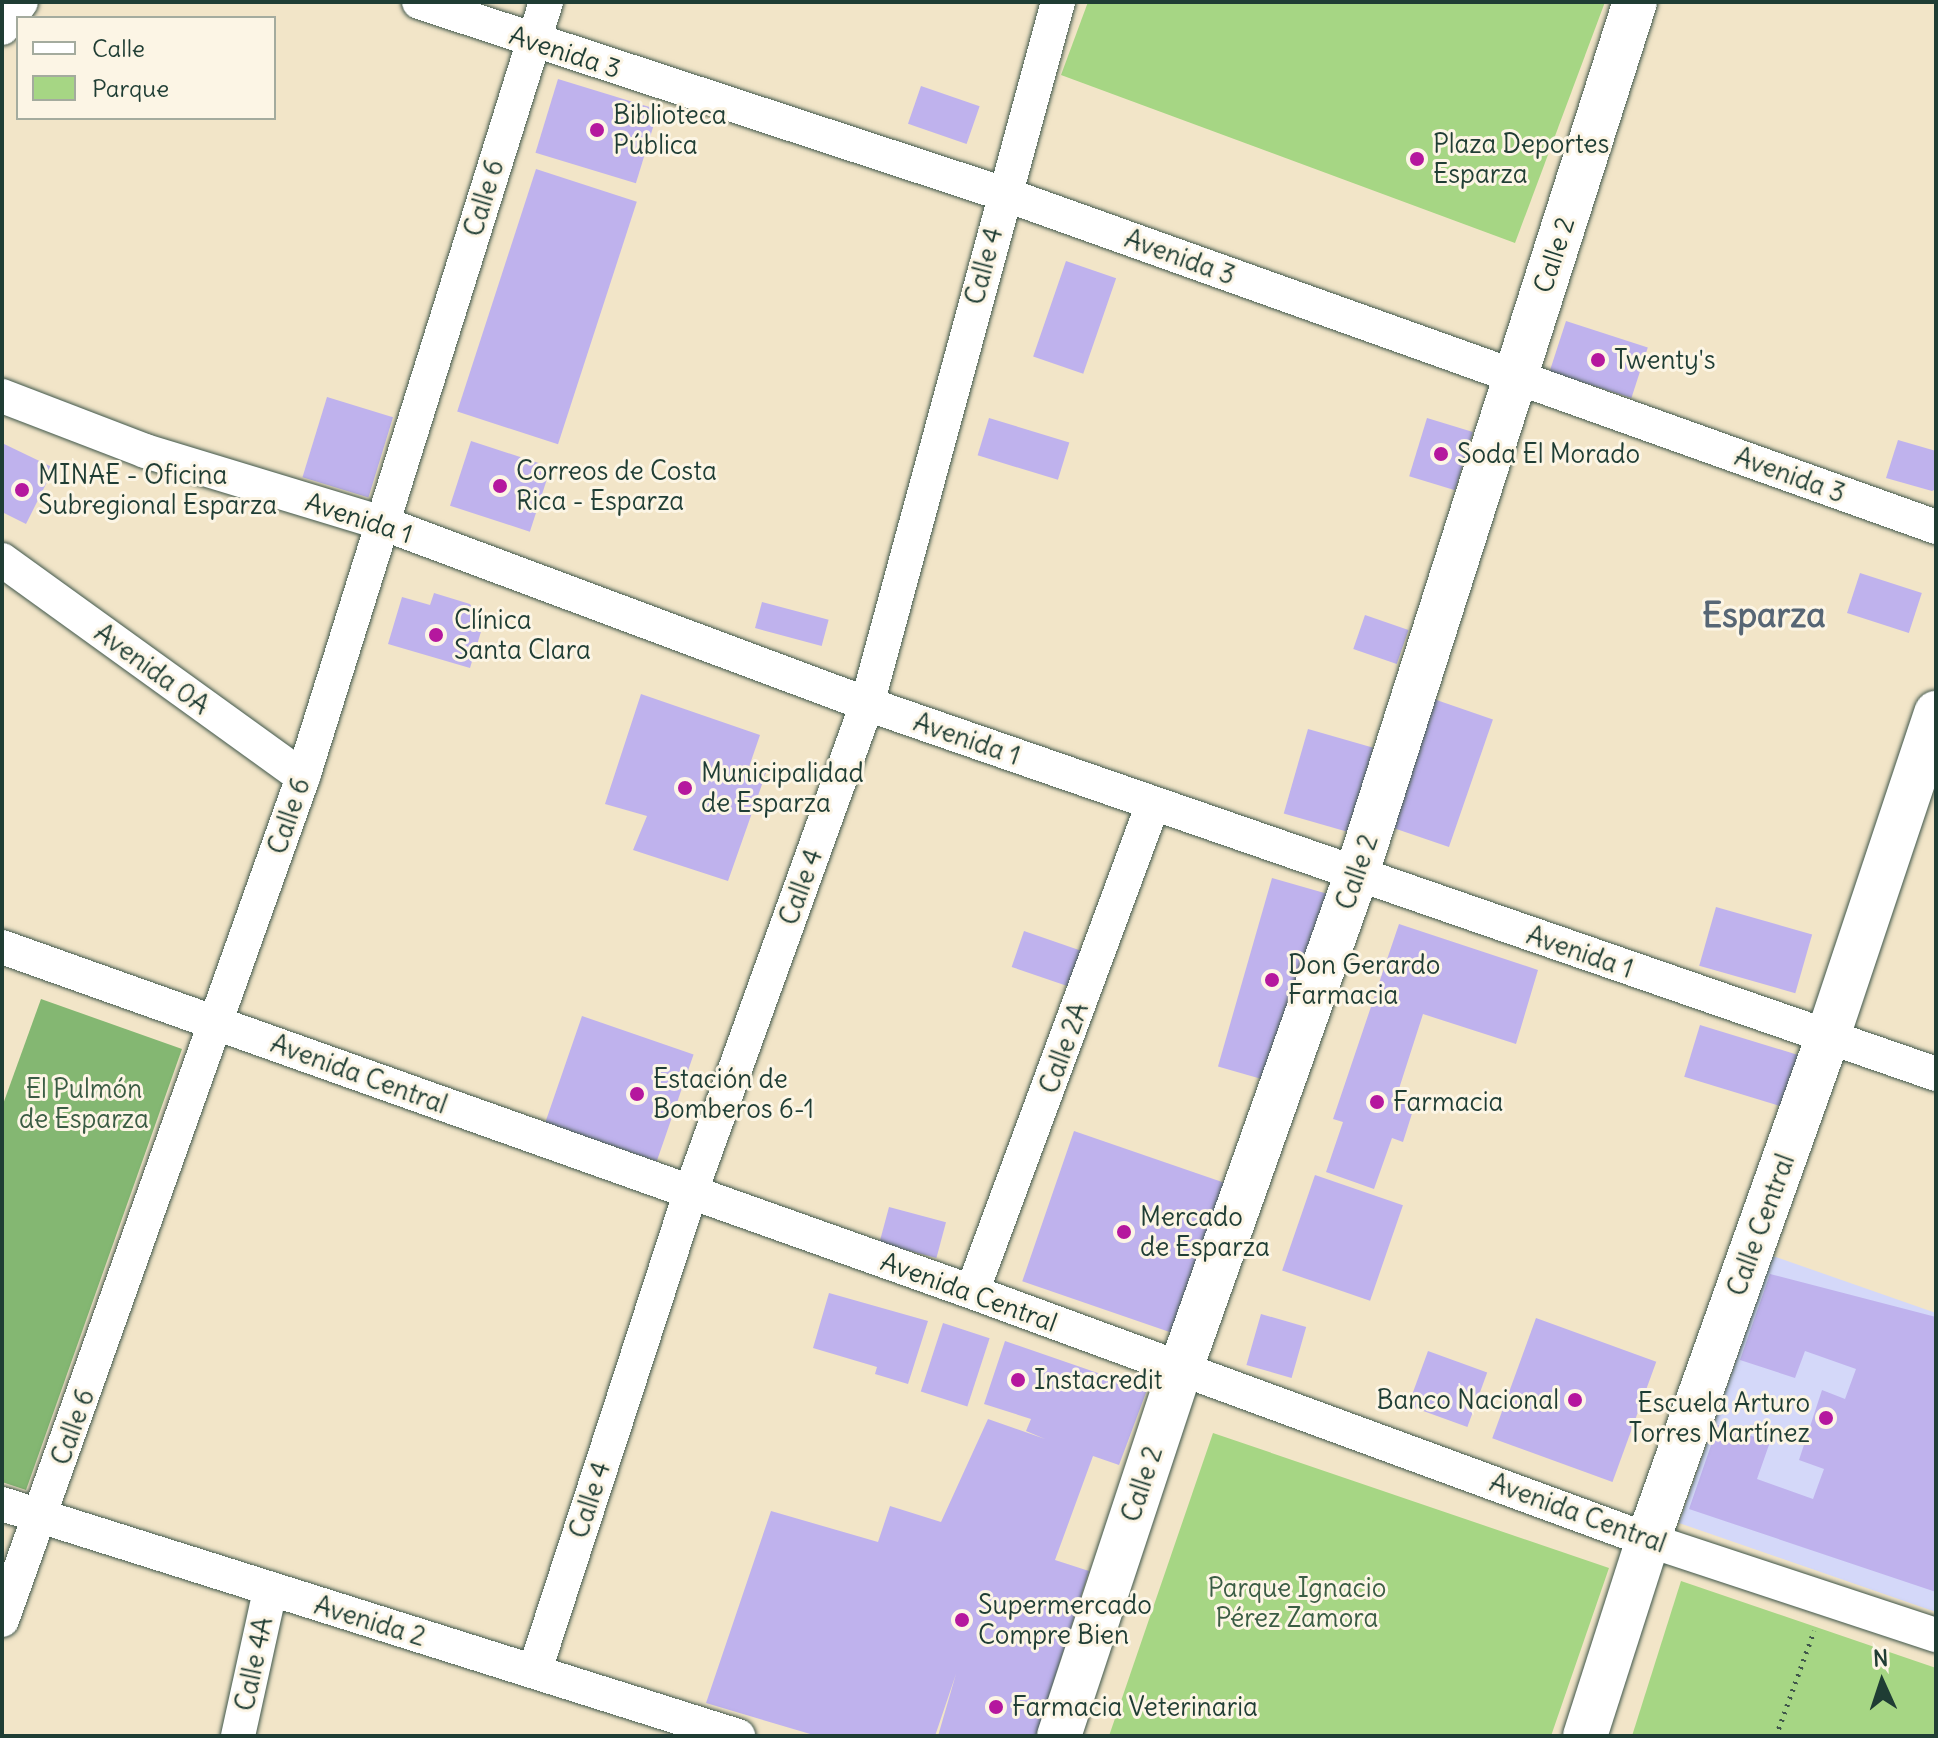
<!DOCTYPE html>
<meta charset="utf-8">
<style>
body{margin:0}
#map{position:relative;width:1938px;height:1738px;overflow:hidden;background:#f2e5c8;font-family:Delius,sans-serif}
div>[style]{position:absolute}
[style*='--x']{left:calc(var(--x)*1px);top:calc(var(--y)*1px);width:calc(var(--w)*1px);rotate:calc(var(--a)*1deg)}
.built>*{inset:0;background:#d4d8f9}
.green>*{inset:0;background:#a6d684}
.forest>*{inset:0;background:#84b772}
.building>*{inset:0;background:#bfb2ed;transform-origin:0 0}
.path>*{height:5px;margin-top:-2.5px;transform-origin:0;background:repeating-linear-gradient(90deg,#3f564a 0 2px,transparent 0 8px)}
.roads{filter:drop-shadow(0 0 2px #3f564a) drop-shadow(0 0 2px #3f564a)}
.minor>*{height:34px;margin:-17px;padding:0 17px;transform-origin:17px;border-radius:17px;background:#fff}
.tertiary>*{height:44px;margin:-22px;padding:0 22px;transform-origin:22px;border-radius:22px;background:#fff}
.dots>*{width:22px;height:22px;translate:-50% -50%;box-sizing:border-box;border:4px solid #fcf5e5;border-radius:50%}
span{translate:-50% -50%;white-space:nowrap;text-align:center;line-height:1.15;-webkit-text-stroke:6px #fcf5e5;paint-order:stroke}
.street-label{font-size:26px;color:#1f3d34}
.poi-label{font-size:26px;color:#1f3d34}
.left{translate:0 -50%;text-align:left}
.right{translate:-100% -50%;text-align:right}
.park-label{font-size:26px;color:#3a5c44}
.district-label{font-size:34px;color:#576675;font-weight:700}
.frame{position:absolute;inset:0;border:4px solid #1f3d34;pointer-events:none}
.legend{position:absolute;left:16px;top:16px;width:260px;height:104px;box-sizing:border-box;background:#fcf5e5;border:2px solid #a4ab9e;margin:0;padding:10px 14px;list-style:none;font-size:24px;color:#1f3d34}
.legend li{display:flex;align-items:center;gap:16px;height:40px}
.legend b{width:40px;border:2px solid #a4ab9e}
.north{position:absolute;left:1842px;top:1642px;width:80px;height:80px;-webkit-text-stroke:6px #fcf5e5;paint-order:stroke;rotate:357deg;font-size:22px;font-weight:700;line-height:32px;text-align:center;color:#1f3d34}
.north::after{content:'';display:block;margin:auto;width:28px;height:36px;background:#1f3d34;clip-path:polygon(50% 0,100% 100%,50% 72%,0 100%)}
</style>
<div id="map">
<div class="built">
<div style="clip-path:polygon(1773px 1256px,1936px 1313px,1936px 1612px,1679px 1523px)"></div>
</div>
<div class="green">
<div style="clip-path:polygon(1088px 2px,1605px 2px,1515px 243px,1061px 75px)"></div>
<div style="clip-path:polygon(1213px 1433px,1609px 1568px,1551px 1736px,1109px 1736px)"></div>
<div style="clip-path:polygon(1681px 1581px,1936px 1668px,1936px 1736px,1632px 1736px)"></div>
</div>
<div class="forest">
<div style="clip-path:polygon(41px 999px,182px 1049px,26px 1490px,2px 1482px,2px 1107px)"></div>
</div>
<div class="building">
<div style="left:558px;top:79px;width:105px;height:77px;rotate:17deg"></div>
<div style="left:921px;top:86px;width:62px;height:40px;rotate:19deg"></div>
<div style="left:536px;top:169px;width:106px;height:255px;rotate:18deg"></div>
<div style="left:1066px;top:261px;width:53px;height:101px;rotate:19deg"></div>
<div style="left:1566px;top:321px;width:86px;height:53px;rotate:18deg"></div>
<div style="left:327px;top:397px;width:69px;height:84px;rotate:17deg"></div>
<div style="left:989px;top:418px;width:84px;height:39px;rotate:17deg"></div>
<div style="left:1427px;top:418px;width:48px;height:61px;rotate:17deg"></div>
<div style="clip-path:polygon(1898px 440px,1936px 451px,1936px 489px,1932px 491px,1886px 478px)"></div>
<div style="left:471px;top:441px;width:84px;height:68px;rotate:18deg"></div>
<div style="clip-path:polygon(2px 443px,54px 468px,26px 524px,2px 512px)"></div>
<div style="left:1860px;top:573px;width:65px;height:42px;rotate:18deg"></div>
<div style="clip-path:polygon(434px 593px,470px 604px,483px 625px,470px 668px,388px 644px,402px 597px,430px 605px)"></div>
<div style="left:762px;top:602px;width:69px;height:27px;rotate:15deg"></div>
<div style="left:1365px;top:615px;width:46px;height:36px;rotate:19deg"></div>
<div style="clip-path:polygon(641px 694px,760px 735px,749px 767px,766px 773px,728px 881px,633px 850px,647px 816px,605px 804px)"></div>
<div style="left:1422px;top:695px;width:75px;height:135px;rotate:19deg"></div>
<div style="left:1308px;top:729px;width:68px;height:88px;rotate:16deg"></div>
<div style="left:1272px;top:878px;width:60px;height:196px;rotate:16deg"></div>
<div style="left:1716px;top:907px;width:100px;height:61px;rotate:16deg"></div>
<div style="clip-path:polygon(1399px 924px,1538px 970px,1516px 1044px,1423px 1014px,1396px 1098px,1415px 1104px,1403px 1142px,1392px 1138px,1374px 1189px,1326px 1172px,1343px 1122px,1333px 1119px)"></div>
<div style="left:1024px;top:931px;width:65px;height:38px;rotate:19deg"></div>
<div style="left:582px;top:1016px;width:118px;height:113px;rotate:19deg"></div>
<div style="left:1700px;top:1025px;width:106px;height:54px;rotate:17deg"></div>
<div style="left:1074px;top:1131px;width:162px;height:159px;rotate:19deg"></div>
<div style="left:1315px;top:1175px;width:93px;height:101px;rotate:19deg"></div>
<div style="left:889px;top:1207px;width:59px;height:37px;rotate:15deg"></div>
<div style="clip-path:polygon(1770px 1274px,1936px 1317px,1936px 1592px,1689px 1509px,1718px 1425px,1770px 1442px,1757px 1479px,1813px 1499px,1824px 1469px,1799px 1460px,1822px 1390px,1845px 1399px,1856px 1369px,1805px 1351px,1795px 1378px,1740px 1360px)"></div>
<div style="clip-path:polygon(829px 1293px,928px 1321px,908px 1384px,875px 1374px,877px 1367px,813px 1348px)"></div>
<div style="left:1261px;top:1314px;width:47px;height:53px;rotate:16deg"></div>
<div style="left:1536px;top:1318px;width:128px;height:128px;rotate:20deg"></div>
<div style="left:943px;top:1323px;width:49px;height:72px;rotate:18deg"></div>
<div style="clip-path:polygon(1005px 1341px,1147px 1390px,1119px 1465px,1093px 1456px,1055px 1560px,1089px 1571px,1036px 1736px,938px 1736px,956px 1674px,935px 1736px,817px 1736px,706px 1703px,771px 1511px,878px 1542px,890px 1506px,941px 1522px,988px 1419px,1045px 1439px,1026px 1431px,1031px 1419px,984px 1404px)"></div>
<div style="left:1428px;top:1351px;width:63px;height:58px;rotate:20deg"></div>
</div>
<div class="path">
<div style="--x:1776;--y:1736;--w:112;--a:-70.1"></div>
</div>
<div class="roads">
<div class="minor">
<div style="--x:419;--y:2;--w:616;--a:18.17"></div>
<div style="--x:1004;--y:194;--w:990;--a:19.66"></div>
<div style="--x:2;--y:28;--w:32;--a:-54"></div>
<div style="--x:2;--y:396;--w:153;--a:21"></div>
<div style="--x:145;--y:451;--w:248;--a:16.9"></div>
<div style="--x:382;--y:523;--w:518;--a:20.47"></div>
<div style="--x:867;--y:704;--w:1131;--a:19.09"></div>
<div style="--x:2;--y:560;--w:371;--a:35.8"></div>
<div style="--x:2;--y:947;--w:1030;--a:19.58"></div>
<div style="--x:972;--y:1292;--w:720;--a:20.15"></div>
<div style="--x:1648;--y:1540;--w:303;--a:18.3"></div>
<div style="--x:972;--y:1292;--w:520;--a:-69.65"></div>
<div style="--x:2;--y:1504;--w:772;--a:17.5"></div>
<div style="--x:2;--y:1620;--w:895;--a:-70.35"></div>
<div style="--x:303;--y:777;--w:812;--a:-72.59"></div>
<div style="--x:535;--y:1670;--w:501;--a:-71.96"></div>
<div style="--x:690;--y:1194;--w:521;--a:-70.14"></div>
<div style="--x:867;--y:704;--w:728;--a:-74.78"></div>
<div style="--x:238;--y:1736;--w:148;--a:-77.6"></div>
</div>
<div class="tertiary">
<div style="--x:1059;--y:1736;--w:388;--a:-71.7"></div>
<div style="--x:1181;--y:1368;--w:525;--a:-70.43"></div>
<div style="--x:1357;--y:873;--w:914;--a:-72.3"></div>
<div style="--x:1585;--y:1736;--w:206;--a:-72.2"></div>
<div style="--x:1648;--y:1540;--w:532;--a:-70.34"></div>
<div style="--x:1827;--y:1039;--w:344;--a:-71.5"></div>
</div>
</div>
<div class="dots">
<div style="left:597px;top:130px;background:#b5179e"></div>
<div style="left:1417px;top:159px;background:#b5179e"></div>
<div style="left:1598px;top:360px;background:#b5179e"></div>
<div style="left:1441px;top:454px;background:#b5179e"></div>
<div style="left:500px;top:486px;background:#b5179e"></div>
<div style="left:22px;top:490px;background:#b5179e"></div>
<div style="left:436px;top:635px;background:#b5179e"></div>
<div style="left:685px;top:788px;background:#b5179e"></div>
<div style="left:1272px;top:980px;background:#b5179e"></div>
<div style="left:637px;top:1094px;background:#b5179e"></div>
<div style="left:1377px;top:1102px;background:#b5179e"></div>
<div style="left:1124px;top:1232px;background:#b5179e"></div>
<div style="left:1018px;top:1380px;background:#b5179e"></div>
<div style="left:1575px;top:1400px;background:#b5179e"></div>
<div style="left:1826px;top:1418px;background:#b5179e"></div>
<div style="left:962px;top:1620px;background:#b5179e"></div>
<div style="left:996px;top:1707px;background:#b5179e"></div>
</div>
<div class="street-label">
<span style="left:565px;top:52px;rotate:18deg">Avenida 3</span>
<span style="left:484px;top:198px;rotate:-73deg">Calle 6</span>
<span style="left:1554px;top:255px;rotate:-72deg">Calle 2</span>
<span style="left:1180px;top:257px;rotate:20deg">Avenida 3</span>
<span style="left:984px;top:266px;rotate:-75deg">Calle 4</span>
<span style="left:1790px;top:475px;rotate:20deg">Avenida 3</span>
<span style="left:359px;top:518px;rotate:18deg">Avenida 1</span>
<span style="left:152px;top:669px;rotate:36deg">Avenida 0A</span>
<span style="left:967px;top:739px;rotate:19deg">Avenida 1</span>
<span style="left:289px;top:816px;rotate:-71deg">Calle 6</span>
<span style="left:1357px;top:872px;rotate:-71deg">Calle 2</span>
<span style="left:801px;top:887px;rotate:-70deg">Calle 4</span>
<span style="left:1580px;top:952px;rotate:19deg">Avenida 1</span>
<span style="left:1064px;top:1048px;rotate:-70deg">Calle 2A</span>
<span style="left:359px;top:1074px;rotate:20deg">Avenida Central</span>
<span style="left:1761px;top:1225px;rotate:-70deg">Calle Central</span>
<span style="left:969px;top:1292px;rotate:20deg">Avenida Central</span>
<span style="left:73px;top:1427px;rotate:-70deg">Calle 6</span>
<span style="left:1142px;top:1484px;rotate:-72deg">Calle 2</span>
<span style="left:590px;top:1500px;rotate:-72deg">Calle 4</span>
<span style="left:1578px;top:1513px;rotate:20deg">Avenida Central</span>
<span style="left:370px;top:1621px;rotate:17deg">Avenida 2</span>
<span style="left:254px;top:1664px;rotate:-78deg">Calle 4A</span>
</div>
<div class="poi-label">
<span class="left" style="left:613px;top:130px">Biblioteca<br>Pública</span>
<span class="left" style="left:1433px;top:159px">Plaza Deportes<br>Esparza</span>
<span class="left" style="left:1614px;top:360px">Twenty's</span>
<span class="left" style="left:1457px;top:454px">Soda El Morado</span>
<span class="left" style="left:516px;top:486px">Correos de Costa<br>Rica - Esparza</span>
<span class="left" style="left:38px;top:490px">MINAE - Oficina<br>Subregional Esparza</span>
<span class="left" style="left:454px;top:635px">Clínica<br>Santa Clara</span>
<span class="left" style="left:701px;top:788px">Municipalidad<br>de Esparza</span>
<span class="left" style="left:1288px;top:980px">Don Gerardo<br>Farmacia</span>
<span class="left" style="left:653px;top:1094px">Estación de<br>Bomberos 6-1</span>
<span class="left" style="left:1393px;top:1102px">Farmacia</span>
<span class="left" style="left:1140px;top:1232px">Mercado<br>de Esparza</span>
<span class="left" style="left:1034px;top:1380px">Instacredit</span>
<span class="right" style="left:1559px;top:1400px">Banco Nacional</span>
<span class="right" style="left:1810px;top:1418px">Escuela Arturo<br>Torres Martínez</span>
<span class="left" style="left:978px;top:1620px">Supermercado<br>Compre Bien</span>
<span class="left" style="left:1012px;top:1707px">Farmacia Veterinaria</span>
</div>
<div class="park-label">
<span style="left:84px;top:1104px">El Pulmón<br>de Esparza</span>
<span style="left:1297px;top:1603px">Parque Ignacio<br>Pérez Zamora</span>
</div>
<div class="district-label">
<span style="left:1764px;top:615px">Esparza</span>
</div>
<div class="frame"></div>
<ul class="legend">
<li><b style="height:10px;background:#fff"></b>Calle</li>
<li><b style="height:22px;background:#a6d684"></b>Parque</li>
</ul>
<div class="north">N</div>
</div>
